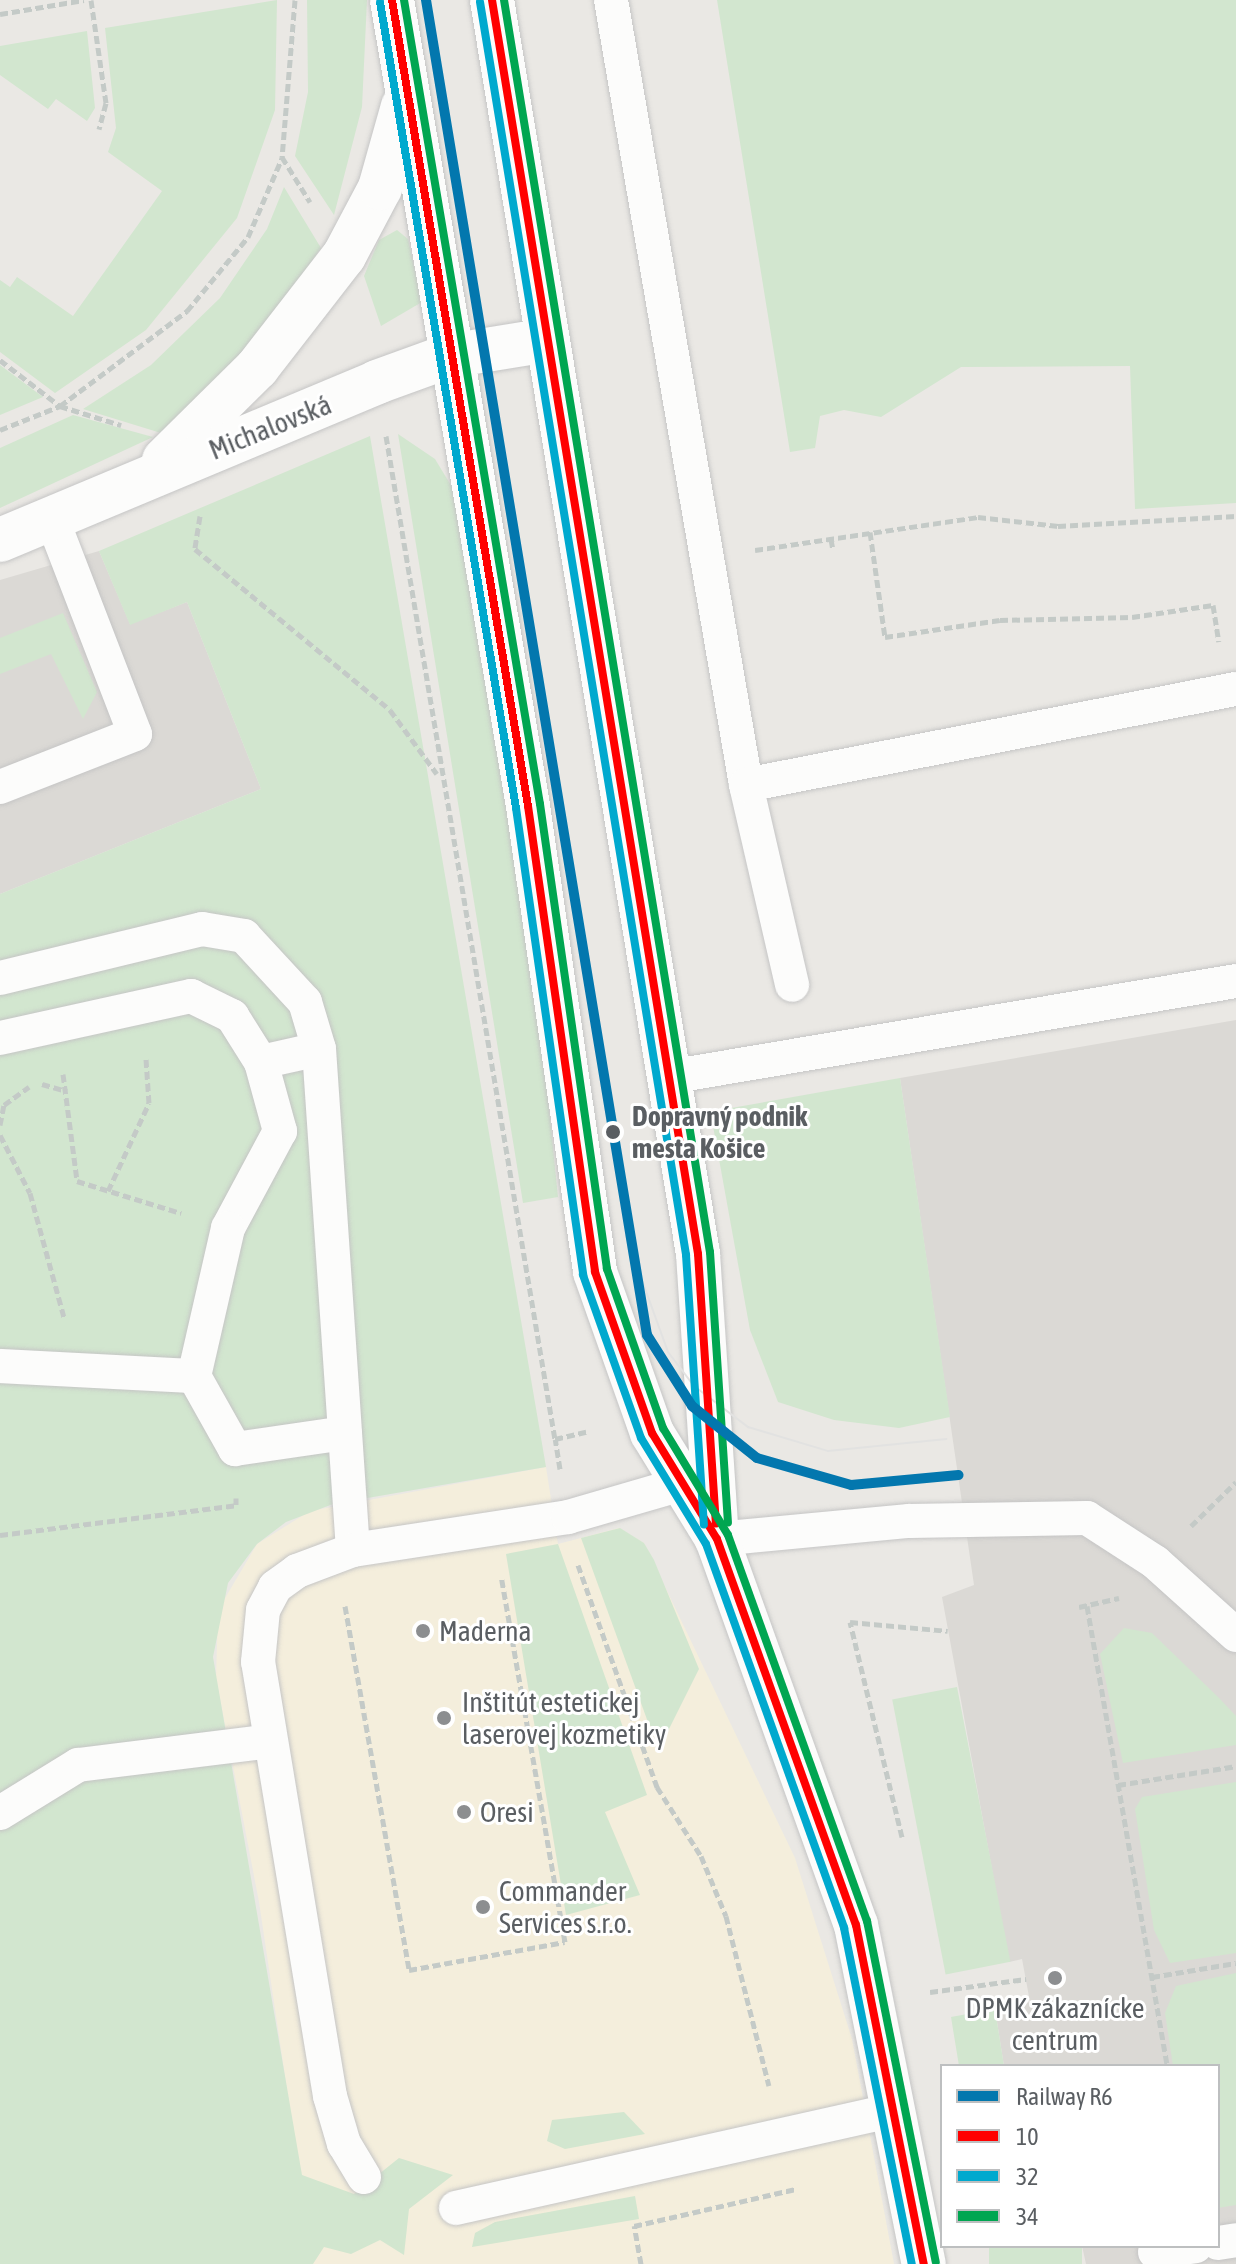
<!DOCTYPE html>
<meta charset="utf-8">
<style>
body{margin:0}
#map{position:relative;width:1236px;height:2264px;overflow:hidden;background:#eae8e4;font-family:"Asap Condensed",sans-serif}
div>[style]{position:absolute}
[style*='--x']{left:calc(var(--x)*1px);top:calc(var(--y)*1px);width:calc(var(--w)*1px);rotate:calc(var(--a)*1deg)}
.commercial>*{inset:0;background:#f4eedc}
.industrial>*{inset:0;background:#dbd9d5}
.green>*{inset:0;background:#d2e6cf;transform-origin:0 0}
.path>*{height:5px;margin-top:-2.5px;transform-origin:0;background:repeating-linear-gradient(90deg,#c4cac7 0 8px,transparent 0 12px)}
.roads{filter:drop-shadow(0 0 2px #c5c5c5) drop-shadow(0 0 2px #c5c5c5)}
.service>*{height:34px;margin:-17px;padding:0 17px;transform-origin:17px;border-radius:17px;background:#fcfcfb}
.minor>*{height:44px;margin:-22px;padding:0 22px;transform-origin:22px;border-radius:22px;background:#fcfcfb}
.tram>*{height:2px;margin:-1px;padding:0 1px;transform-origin:1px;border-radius:1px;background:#e2e2e1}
.bus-1>*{height:8px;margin:-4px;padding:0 4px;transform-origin:4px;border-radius:4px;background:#f00}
.bus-2>*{height:8px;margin:-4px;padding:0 4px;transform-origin:4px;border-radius:4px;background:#00a9ce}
.bus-3>*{height:8px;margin:-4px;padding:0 4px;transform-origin:4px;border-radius:4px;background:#00a651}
.rail-1>*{height:10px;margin:-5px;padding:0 5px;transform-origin:5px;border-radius:5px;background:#0377ae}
.dots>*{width:22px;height:22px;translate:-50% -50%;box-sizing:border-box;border:4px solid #fff;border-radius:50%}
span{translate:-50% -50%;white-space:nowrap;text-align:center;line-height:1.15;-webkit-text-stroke:6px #fff;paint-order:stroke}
.street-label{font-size:28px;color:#5a5e62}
.stop-label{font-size:28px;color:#5a5e62;font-weight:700}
.left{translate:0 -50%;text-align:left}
.poi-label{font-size:28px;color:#5a5e62}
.legend{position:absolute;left:940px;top:2064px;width:280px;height:184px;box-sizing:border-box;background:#fff;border:2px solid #bdbfc0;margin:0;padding:10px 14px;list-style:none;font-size:24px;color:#5a5e62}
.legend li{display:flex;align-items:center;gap:16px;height:40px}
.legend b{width:40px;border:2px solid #bdbfc0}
</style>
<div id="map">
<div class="commercial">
<div style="clip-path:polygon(546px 1467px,558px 1544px,619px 1528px,644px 1543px,795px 1858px,852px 2039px,894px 2264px,313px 2264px,259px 1902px,216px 1678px,218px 1610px,257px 1544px,310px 1511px)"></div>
</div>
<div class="industrial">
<div style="clip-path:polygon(99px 551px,130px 624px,187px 602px,261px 789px,0 894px,0 580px)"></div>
<div style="clip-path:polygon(1236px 1020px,1236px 2264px,1086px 2264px,1082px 2246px,1218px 2246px,1218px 2066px,1004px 2066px,995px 2009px,1030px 2002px,1022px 1959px,1009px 1962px,942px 1597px,974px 1585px,900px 1078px)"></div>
</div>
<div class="green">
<div style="clip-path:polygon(277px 0,275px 110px,237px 218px,146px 330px,55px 393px,0 352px,0 280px,10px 287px,17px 277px,73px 316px,162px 191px,108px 152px,116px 128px,105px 28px)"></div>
<div style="clip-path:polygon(307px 0,367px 0,362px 107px,334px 215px,295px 156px,308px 92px)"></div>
<div style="clip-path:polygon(717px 0,1236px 0,1236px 503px,1135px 509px,1130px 366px,961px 367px,881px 417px,844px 410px,820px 416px,815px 448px,790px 452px)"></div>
<div style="clip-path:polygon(87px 31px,95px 108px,87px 121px,56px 99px,48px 109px,0 75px,0 46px)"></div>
<div style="clip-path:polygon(284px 187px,321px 248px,247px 355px,161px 433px,83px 409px,151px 365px,220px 298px,267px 229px)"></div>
<div style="clip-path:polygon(397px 230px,408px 239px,422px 302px,381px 326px,364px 276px,379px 240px)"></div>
<div style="clip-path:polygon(0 365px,43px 397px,0 415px)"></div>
<div style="clip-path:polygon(73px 415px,153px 437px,0 508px,0 448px)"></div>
<div style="clip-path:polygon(398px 434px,435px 459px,455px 492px,535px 970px,558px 1197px,523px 1203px)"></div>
<div style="clip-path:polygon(370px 436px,546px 1467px,333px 1504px,286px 1522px,257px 1544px,228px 1583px,213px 1657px,302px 2175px,354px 2194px,399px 2158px,453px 2175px,409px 2209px,404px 2255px,380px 2240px,351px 2254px,324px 2247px,313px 2264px,0 2264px,0 894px,261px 789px,187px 602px,130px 625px,99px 551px)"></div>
<div style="clip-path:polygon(63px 613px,97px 692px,83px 719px,51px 654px,0 674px,0 638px)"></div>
<div style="clip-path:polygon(900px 1078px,950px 1417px,899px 1428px,834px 1420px,778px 1402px,750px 1330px,713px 1126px,720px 1110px)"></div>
<div style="clip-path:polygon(620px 1528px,644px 1543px,654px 1560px,699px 1669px,666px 1735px,649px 1725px,581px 1538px)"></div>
<div style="clip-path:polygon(558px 1544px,647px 1795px,605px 1812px,640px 1895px,566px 1915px,506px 1554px)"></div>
<div style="clip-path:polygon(1124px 1628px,1152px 1633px,1219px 1698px,1236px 1716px,1236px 1745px,1123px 1763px,1100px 1654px)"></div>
<div style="left:957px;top:1687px;width:280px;height:66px;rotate:79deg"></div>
<div style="clip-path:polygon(1236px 1782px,1236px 1953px,1170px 1963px,1154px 1930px,1135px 1809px,1142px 1797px)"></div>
<div style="clip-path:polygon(1236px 1973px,1236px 2205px,1218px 2208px,1218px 2066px,1173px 2066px,1165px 2013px,1176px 1986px)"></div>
<div style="clip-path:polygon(995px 2009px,1004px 2066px,959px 2066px,951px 2017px)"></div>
<div style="clip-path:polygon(624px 2112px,645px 2134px,565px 2149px,547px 2141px,552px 2120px)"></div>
<div style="clip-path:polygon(635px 2196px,639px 2219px,472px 2247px,475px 2233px,495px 2222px)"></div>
<div style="left:989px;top:2246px;width:93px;height:18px"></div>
</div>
<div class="path">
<div style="--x:91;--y:0;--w:104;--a:81.7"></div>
<div style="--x:106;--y:103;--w:27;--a:105"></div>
<div style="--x:295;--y:0;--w:158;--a:94.7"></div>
<div style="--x:282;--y:157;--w:53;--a:58.1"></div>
<div style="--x:0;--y:14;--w:85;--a:-9.5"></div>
<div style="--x:0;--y:360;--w:76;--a:37.5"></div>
<div style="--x:60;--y:406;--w:64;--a:17.3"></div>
<div style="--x:0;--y:430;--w:65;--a:-21.8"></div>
<div style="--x:60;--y:406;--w:159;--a:-36.8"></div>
<div style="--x:187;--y:311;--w:96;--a:-50.5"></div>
<div style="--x:248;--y:237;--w:86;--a:-66.7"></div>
<div style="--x:386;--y:436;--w:1017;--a:80.44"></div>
<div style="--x:200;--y:516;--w:33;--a:99"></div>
<div style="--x:195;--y:549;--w:253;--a:39.5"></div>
<div style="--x:390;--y:710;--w:79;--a:53.7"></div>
<div style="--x:870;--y:532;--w:106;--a:81.9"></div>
<div style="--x:885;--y:637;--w:116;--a:-8.4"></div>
<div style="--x:1000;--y:620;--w:132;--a:-1.3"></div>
<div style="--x:1132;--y:617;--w:82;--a:-8.4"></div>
<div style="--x:1213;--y:605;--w:37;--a:81"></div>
<div style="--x:831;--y:539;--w:11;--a:80"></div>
<div style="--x:755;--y:550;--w:225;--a:-8.4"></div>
<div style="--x:978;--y:517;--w:81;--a:6.4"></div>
<div style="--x:1058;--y:526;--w:178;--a:-3.2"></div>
<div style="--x:63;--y:1074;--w:108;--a:82.5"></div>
<div style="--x:77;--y:1181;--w:109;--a:17.1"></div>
<div style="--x:42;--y:1084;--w:26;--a:16"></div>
<div style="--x:0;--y:1125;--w:20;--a:-79"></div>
<div style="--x:4;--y:1105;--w:31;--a:-36"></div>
<div style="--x:0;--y:1135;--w:65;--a:62.7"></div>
<div style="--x:30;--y:1193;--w:129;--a:74.7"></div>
<div style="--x:108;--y:1191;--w:97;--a:-65"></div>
<div style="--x:149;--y:1103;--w:44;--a:-93.9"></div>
<div style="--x:560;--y:1469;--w:30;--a:-99"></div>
<div style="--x:555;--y:1439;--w:32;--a:-13"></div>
<div style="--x:1191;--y:1526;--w:63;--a:-44.4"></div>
<div style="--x:0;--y:1535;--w:238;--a:-7.2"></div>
<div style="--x:236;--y:1505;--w:7;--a:-90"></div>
<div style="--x:578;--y:1565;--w:236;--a:70.4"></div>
<div style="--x:657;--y:1787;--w:82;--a:57.5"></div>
<div style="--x:701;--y:1856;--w:65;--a:67.4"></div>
<div style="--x:726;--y:1916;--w:175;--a:75.8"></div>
<div style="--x:345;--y:1606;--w:370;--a:80"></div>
<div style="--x:409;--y:1970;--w:158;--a:-10.2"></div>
<div style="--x:565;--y:1942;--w:371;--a:-99.9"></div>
<div style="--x:1087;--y:1606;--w:467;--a:80.1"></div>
<div style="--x:1079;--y:1607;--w:41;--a:-12.7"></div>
<div style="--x:1118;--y:1785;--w:120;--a:-9.1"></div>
<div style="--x:902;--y:1837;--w:221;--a:-103.6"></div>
<div style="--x:850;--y:1622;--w:98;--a:5.2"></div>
<div style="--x:1152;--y:1977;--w:85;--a:-9.5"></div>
<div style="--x:930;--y:1992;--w:97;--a:-7.7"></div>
<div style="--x:641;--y:2264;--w:39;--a:-100"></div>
<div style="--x:634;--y:2226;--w:166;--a:-12.9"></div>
</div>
<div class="roads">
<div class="service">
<div style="--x:611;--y:0;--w:797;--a:80.24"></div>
<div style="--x:746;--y:785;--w:205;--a:77"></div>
<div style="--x:746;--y:785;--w:499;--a:-11.1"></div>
<div style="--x:0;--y:787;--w:145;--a:-21.4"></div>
<div style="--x:135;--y:734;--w:230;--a:-111.1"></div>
<div style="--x:0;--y:978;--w:208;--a:-13.6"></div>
<div style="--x:202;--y:929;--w:43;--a:9.5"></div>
<div style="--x:244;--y:936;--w:90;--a:47.3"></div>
<div style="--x:305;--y:1002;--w:49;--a:73.4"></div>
<div style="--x:319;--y:1049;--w:502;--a:86.12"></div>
<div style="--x:0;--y:1038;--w:196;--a:-12.4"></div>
<div style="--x:191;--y:996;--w:46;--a:26"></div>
<div style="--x:232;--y:1016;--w:54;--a:57.8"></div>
<div style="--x:261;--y:1062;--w:72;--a:74.6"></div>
<div style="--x:280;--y:1131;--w:110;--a:118.2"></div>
<div style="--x:228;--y:1228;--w:152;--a:102.9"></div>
<div style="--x:261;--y:1062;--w:59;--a:-12.6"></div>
<div style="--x:669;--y:1077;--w:575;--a:-9.61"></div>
<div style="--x:0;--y:1366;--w:194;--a:3"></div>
<div style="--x:194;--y:1376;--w:84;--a:60.7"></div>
<div style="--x:235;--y:1449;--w:111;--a:-8.3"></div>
<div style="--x:717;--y:1539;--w:193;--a:-5.4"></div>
<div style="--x:909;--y:1521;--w:178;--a:-1"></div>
<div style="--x:1087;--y:1518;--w:81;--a:32.9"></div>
<div style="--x:1155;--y:1562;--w:109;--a:42"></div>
<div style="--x:0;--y:1813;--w:92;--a:-31.6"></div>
<div style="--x:78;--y:1765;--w:194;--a:-7.1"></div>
<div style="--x:364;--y:2177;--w:39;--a:-121"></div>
<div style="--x:344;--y:2144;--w:50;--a:-106.3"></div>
<div style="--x:330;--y:2096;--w:440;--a:-99.4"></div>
<div style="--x:258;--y:1662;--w:52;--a:-84.5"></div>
<div style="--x:263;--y:1610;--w:26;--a:-62"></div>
<div style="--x:275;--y:1587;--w:27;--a:-36"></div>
<div style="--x:297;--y:1571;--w:60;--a:-20.6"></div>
<div style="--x:353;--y:1550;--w:218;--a:-8.7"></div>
<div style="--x:568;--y:1517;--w:144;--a:-16.2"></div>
<div style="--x:456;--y:2208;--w:450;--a:-12.6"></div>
<div style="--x:1218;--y:2243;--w:18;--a:-9"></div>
<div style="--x:1155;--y:2252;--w:41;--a:-8.3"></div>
</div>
<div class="minor">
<div style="--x:392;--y:0;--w:817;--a:80.42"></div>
<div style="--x:528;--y:806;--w:471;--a:81.8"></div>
<div style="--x:595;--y:1272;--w:171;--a:70.5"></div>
<div style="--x:652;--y:1433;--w:122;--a:58.4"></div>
<div style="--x:492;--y:0;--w:1271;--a:80.67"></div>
<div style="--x:698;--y:1254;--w:286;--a:86.2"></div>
<div style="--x:717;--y:1539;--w:410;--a:70.2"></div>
<div style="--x:856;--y:1925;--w:346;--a:78.7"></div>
<div style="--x:164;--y:460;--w:131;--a:-44.7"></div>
<div style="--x:257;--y:368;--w:142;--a:-52.2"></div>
<div style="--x:344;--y:256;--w:77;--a:-62.1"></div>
<div style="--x:380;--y:188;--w:85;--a:-74.3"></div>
<div style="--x:0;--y:540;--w:409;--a:-22.7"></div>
<div style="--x:377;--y:382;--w:77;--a:-19.9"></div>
<div style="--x:449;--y:356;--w:100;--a:-9.2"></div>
</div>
</div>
<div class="tram">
<div style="--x:626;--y:1236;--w:123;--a:70.1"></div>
<div style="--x:668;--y:1352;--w:43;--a:52.6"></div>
<div style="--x:694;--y:1386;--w:68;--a:37.2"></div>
<div style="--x:748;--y:1427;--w:84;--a:16.7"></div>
<div style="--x:828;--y:1451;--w:119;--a:-5.8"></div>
</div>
<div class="bus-1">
<div style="--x:392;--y:0;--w:817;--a:80.42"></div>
<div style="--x:528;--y:806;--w:471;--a:81.8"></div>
<div style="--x:595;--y:1272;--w:171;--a:70.5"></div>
<div style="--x:652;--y:1433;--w:124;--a:58.5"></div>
<div style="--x:717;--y:1539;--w:410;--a:70.2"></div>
<div style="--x:856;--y:1925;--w:346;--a:78.7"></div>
<div style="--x:492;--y:0;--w:1271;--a:80.67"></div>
<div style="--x:698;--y:1254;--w:270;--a:86.2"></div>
</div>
<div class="bus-2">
<div style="--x:380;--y:2;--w:817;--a:80.42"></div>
<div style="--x:516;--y:808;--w:472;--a:81.8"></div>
<div style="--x:583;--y:1275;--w:173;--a:70.4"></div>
<div style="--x:641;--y:1438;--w:124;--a:58.5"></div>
<div style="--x:706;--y:1544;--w:408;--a:70.2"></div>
<div style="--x:844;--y:1928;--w:343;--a:78.6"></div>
<div style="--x:480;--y:2;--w:1270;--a:80.66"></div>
<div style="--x:686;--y:1255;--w:270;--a:86.2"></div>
</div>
<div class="bus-3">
<div style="--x:404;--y:0;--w:815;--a:80.4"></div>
<div style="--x:540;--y:804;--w:470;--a:81.8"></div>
<div style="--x:607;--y:1269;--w:169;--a:70.6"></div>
<div style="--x:663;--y:1428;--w:125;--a:58.7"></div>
<div style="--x:728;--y:1535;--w:410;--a:70.2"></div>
<div style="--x:867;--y:1921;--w:348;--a:78.6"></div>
<div style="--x:504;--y:0;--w:1269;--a:80.66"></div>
<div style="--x:710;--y:1252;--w:271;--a:86.2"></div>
</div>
<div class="rail-1">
<div style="--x:426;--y:0;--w:1353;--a:80.6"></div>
<div style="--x:647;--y:1335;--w:84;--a:57.6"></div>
<div style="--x:692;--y:1406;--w:83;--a:38.7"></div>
<div style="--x:757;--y:1458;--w:98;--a:16"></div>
<div style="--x:851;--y:1485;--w:108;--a:-5.3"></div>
</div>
<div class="dots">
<div style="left:613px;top:1132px;background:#5a5e62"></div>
<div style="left:423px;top:1631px;background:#8c8e90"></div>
<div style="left:444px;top:1718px;background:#8c8e90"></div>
<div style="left:464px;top:1812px;background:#8c8e90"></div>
<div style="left:483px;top:1907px;background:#8c8e90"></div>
<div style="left:1055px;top:1978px;background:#8c8e90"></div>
</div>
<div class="street-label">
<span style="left:270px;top:427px;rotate:-22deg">Michalovská</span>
</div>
<div class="stop-label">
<span class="left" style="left:632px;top:1132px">Dopravný podnik<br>mesta Košice</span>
</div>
<div class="poi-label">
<span class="left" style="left:439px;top:1631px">Maderna</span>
<span class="left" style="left:462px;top:1718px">Inštitút estetickej<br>laserovej kozmetiky</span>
<span class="left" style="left:480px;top:1812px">Oresi</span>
<span class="left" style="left:499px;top:1907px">Commander<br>Services s.r.o.</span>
<span style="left:1055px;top:2024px">DPMK zákaznícke<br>centrum</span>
</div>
<ul class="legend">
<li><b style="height:10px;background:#0377ae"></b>Railway R6</li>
<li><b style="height:10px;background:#f00"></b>10</li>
<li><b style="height:10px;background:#00a9ce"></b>32</li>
<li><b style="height:10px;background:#00a651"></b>34</li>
</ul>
</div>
